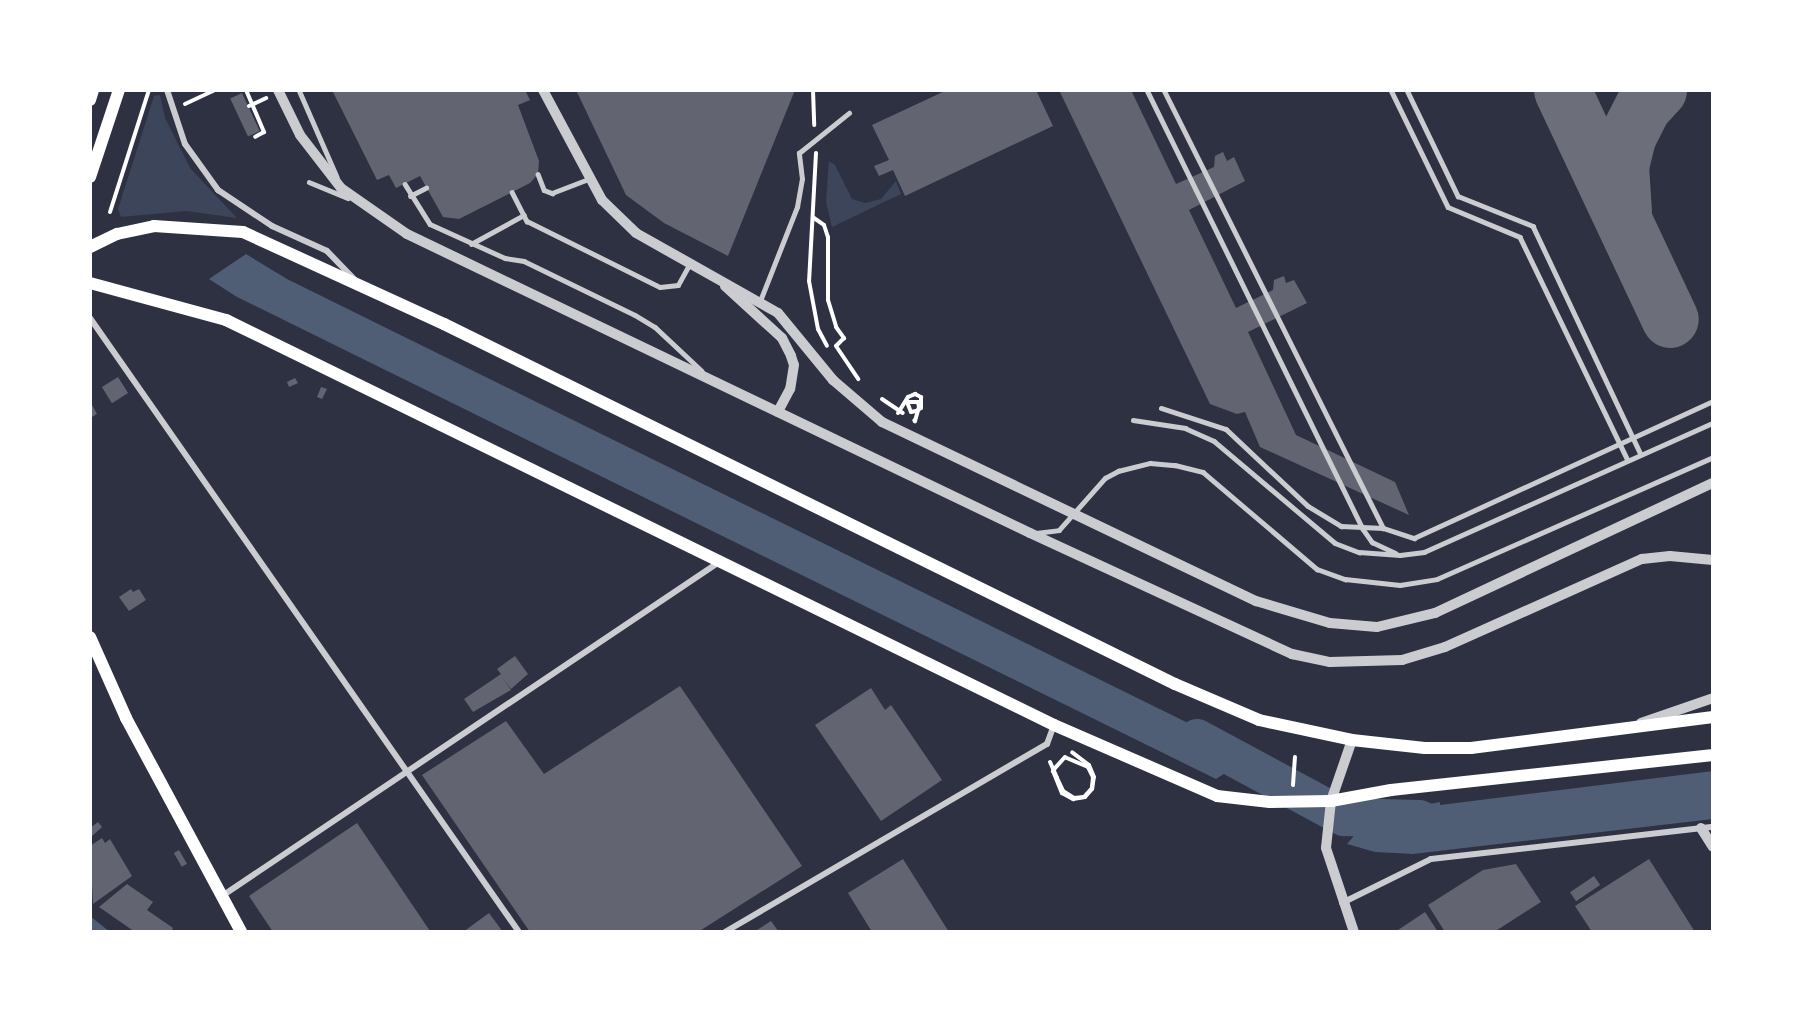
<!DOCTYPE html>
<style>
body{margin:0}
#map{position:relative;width:1803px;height:1022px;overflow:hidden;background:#2d3142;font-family:"Titillium Web",sans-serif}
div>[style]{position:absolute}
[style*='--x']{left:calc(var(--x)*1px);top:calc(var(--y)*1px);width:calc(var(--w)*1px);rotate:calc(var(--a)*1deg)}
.green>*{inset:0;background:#3c4559}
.water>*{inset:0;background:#4f5d75}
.river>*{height:38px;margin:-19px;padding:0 19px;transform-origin:19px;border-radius:19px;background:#4f5d75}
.taxiway>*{height:57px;margin:-28.5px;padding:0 28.5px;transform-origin:28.5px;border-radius:28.5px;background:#6c6f7a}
.building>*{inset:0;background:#626471;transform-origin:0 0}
.path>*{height:4px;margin:-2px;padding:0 2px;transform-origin:2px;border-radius:2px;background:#fff}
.service>*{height:4.5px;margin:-2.25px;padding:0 2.25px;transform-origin:2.25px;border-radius:2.25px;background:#caccd0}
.minor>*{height:6px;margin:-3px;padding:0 3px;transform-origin:3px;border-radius:3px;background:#caccd0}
.tertiary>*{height:10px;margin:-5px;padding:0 5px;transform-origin:5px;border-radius:5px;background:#caccd0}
.secondary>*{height:12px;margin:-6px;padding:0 6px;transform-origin:6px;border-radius:6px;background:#fff}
span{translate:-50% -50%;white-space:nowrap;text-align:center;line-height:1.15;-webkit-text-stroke:4.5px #fff;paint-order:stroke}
.frame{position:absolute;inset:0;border:92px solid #fff;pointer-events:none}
</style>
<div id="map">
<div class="green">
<div style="clip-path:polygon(160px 95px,165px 118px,190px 168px,237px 218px,186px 211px,121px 217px,118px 209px,154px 96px)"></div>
<div style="clip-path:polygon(829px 161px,835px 165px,852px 199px,865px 203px,881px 199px,896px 181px,901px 194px,832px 227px,826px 202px)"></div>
</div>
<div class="water">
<div style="clip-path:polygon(246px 254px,287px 279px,1253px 755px,1216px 779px,237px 297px,209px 279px)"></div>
<div style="clip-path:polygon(1713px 771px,1713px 819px,1413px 854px,1375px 852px,1347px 844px,1380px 805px,1403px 809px,1440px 802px,1440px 805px)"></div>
<div style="clip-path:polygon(90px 916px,110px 932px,90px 932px)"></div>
</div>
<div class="river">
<div style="--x:1197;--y:738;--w:167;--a:28.3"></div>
<div style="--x:1344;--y:817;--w:76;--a:1.5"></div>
</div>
<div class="taxiway">
<div style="--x:1562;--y:90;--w:253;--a:64.8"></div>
<div style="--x:1623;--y:212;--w:46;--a:-93.7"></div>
<div style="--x:1620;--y:166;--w:32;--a:-76"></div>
<div style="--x:1628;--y:135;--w:33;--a:-63"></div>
<div style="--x:1643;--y:106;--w:22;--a:-47"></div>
</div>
<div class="building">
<div style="clip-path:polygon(332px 90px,525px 90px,530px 100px,518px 105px,539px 161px,538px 174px,530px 183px,459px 219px,443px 217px,420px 176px,396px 188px,389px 175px,377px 180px)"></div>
<div style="clip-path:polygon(576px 90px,795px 90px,728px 256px,664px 223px,626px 195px)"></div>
<div style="clip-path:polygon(947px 90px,1036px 90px,1053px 126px,905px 196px,893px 170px,879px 176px,874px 166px,889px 160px,872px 125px)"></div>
<div style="clip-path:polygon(1059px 90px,1131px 90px,1176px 184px,1214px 167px,1215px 156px,1223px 152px,1227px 161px,1234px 157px,1245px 181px,1189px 210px,1236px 308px,1273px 290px,1274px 280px,1284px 276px,1286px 283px,1294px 280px,1307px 303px,1248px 332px,1296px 435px,1395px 482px,1409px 515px,1260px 447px,1245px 412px,1237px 414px,1210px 404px)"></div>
<div style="left:242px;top:93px;width:42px;height:13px;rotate:65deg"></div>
<div style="left:118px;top:377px;width:19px;height:19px;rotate:58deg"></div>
<div style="clip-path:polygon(295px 378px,298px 383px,289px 387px,287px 382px)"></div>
<div style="clip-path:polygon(321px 387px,327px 389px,322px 399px,317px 397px)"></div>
<div style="clip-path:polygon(92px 405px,97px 414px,90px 418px,90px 406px)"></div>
<div style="clip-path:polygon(131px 589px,133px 592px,139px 589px,146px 600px,129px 611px,119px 597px)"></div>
<div style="clip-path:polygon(515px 656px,528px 674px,511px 689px,502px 677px,511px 690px,473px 712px,464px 699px,501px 674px,497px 669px)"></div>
<div style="clip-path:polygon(680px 686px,802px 866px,698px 932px,530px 932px,422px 775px,506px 721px,544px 774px)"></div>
<div style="clip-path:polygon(871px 688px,885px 710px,891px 705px,942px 780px,881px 821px,815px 725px)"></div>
<div style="clip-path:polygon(98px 822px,102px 827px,90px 838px,90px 828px)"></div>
<div style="clip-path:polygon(357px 823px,430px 931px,273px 932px,249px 896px)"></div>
<div style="clip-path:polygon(102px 838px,105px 843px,110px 839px,132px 876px,93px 904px,90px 846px)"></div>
<div style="left:179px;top:850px;width:16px;height:6px;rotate:60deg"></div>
<div style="clip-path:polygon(903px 859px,949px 932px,872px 932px,848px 893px)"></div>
<div style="clip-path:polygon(1649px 859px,1695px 932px,1592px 932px,1575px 906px)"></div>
<div style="clip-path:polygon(1516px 864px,1541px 902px,1494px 932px,1445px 932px,1428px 905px,1483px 870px)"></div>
<div style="left:1594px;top:876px;width:11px;height:29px;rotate:56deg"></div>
<div style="clip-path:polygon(127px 884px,153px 902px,147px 910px,173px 928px,171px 932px,135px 932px,99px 907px)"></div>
<div style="clip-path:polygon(1425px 912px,1438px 932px,1395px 932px)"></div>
<div style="clip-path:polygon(489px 913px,503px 932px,463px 932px)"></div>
<div style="clip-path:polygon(771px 921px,779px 932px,754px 932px)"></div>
</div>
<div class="path">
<div style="--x:246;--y:90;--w:46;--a:66.8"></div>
<div style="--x:264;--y:132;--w:10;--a:151"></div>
<div style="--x:813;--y:90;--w:35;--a:88"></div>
<div style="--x:185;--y:104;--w:33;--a:-25"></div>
<div style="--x:249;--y:106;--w:19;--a:-25"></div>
<div style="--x:816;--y:153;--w:128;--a:93.1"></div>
<div style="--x:809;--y:281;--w:49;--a:79.4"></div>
<div style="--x:818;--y:329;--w:19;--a:62"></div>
<div style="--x:110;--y:212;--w:128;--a:-72.3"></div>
<div style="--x:814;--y:218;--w:12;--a:35"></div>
<div style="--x:824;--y:225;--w:13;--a:72"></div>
<div style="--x:828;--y:237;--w:63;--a:90"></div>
<div style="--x:828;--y:300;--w:28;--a:73"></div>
<div style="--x:836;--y:327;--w:14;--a:54"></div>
<div style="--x:844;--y:338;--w:11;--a:135"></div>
<div style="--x:836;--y:346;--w:40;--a:56"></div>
<div style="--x:882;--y:399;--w:25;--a:34"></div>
<div style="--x:898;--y:413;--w:19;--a:-58"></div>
<div style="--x:908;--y:397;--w:8;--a:-23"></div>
<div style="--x:915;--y:394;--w:7;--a:27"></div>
<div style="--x:921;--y:397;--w:11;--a:90"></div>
<div style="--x:921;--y:408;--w:6;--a:149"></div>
<div style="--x:916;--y:411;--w:5;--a:169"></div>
<div style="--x:911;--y:412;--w:11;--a:-112"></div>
<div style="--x:907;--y:402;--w:11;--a:0"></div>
<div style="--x:918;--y:402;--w:5;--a:79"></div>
<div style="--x:919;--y:407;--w:15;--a:106"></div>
<div style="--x:915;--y:421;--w:1;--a:-135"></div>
<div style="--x:1050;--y:762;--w:17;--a:66"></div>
<div style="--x:1057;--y:778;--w:14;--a:65"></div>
<div style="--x:1063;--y:791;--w:13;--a:32"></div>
<div style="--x:1074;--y:798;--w:10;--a:-6"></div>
<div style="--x:1084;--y:797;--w:12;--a:-48"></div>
<div style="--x:1092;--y:788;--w:11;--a:-85"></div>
<div style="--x:1093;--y:777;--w:11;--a:-117"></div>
<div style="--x:1088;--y:767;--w:25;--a:-157"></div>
<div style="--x:1065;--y:757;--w:15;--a:132"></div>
<div style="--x:1055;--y:768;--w:4;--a:124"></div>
<div style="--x:1053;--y:771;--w:24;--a:68"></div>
<div style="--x:1062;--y:793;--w:13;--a:29"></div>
<div style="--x:1073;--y:799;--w:12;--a:-9"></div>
<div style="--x:1085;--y:797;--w:11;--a:-49"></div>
<div style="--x:1092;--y:789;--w:12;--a:-81"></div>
<div style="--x:1094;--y:777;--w:13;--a:-113"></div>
<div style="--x:1089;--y:765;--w:21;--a:-143"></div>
<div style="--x:1293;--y:785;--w:28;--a:-86"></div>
</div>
<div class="service">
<div style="--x:299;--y:90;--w:95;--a:66.4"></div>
<div style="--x:1147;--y:90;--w:489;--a:63.8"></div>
<div style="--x:1363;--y:529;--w:16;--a:55"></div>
<div style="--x:1372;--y:542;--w:26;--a:25"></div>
<div style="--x:1164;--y:90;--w:490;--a:63.4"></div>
<div style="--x:1391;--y:90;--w:130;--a:64"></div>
<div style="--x:1448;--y:207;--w:78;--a:22.6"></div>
<div style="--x:1520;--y:237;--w:246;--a:64.2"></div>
<div style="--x:1407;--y:90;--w:118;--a:64.3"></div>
<div style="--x:1458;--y:196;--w:81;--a:21.8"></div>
<div style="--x:1533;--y:226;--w:250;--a:64.7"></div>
<div style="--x:538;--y:174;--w:17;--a:69"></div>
<div style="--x:544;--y:190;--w:9;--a:21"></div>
<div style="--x:552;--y:193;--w:40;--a:-21"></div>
<div style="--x:309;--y:182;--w:42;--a:22.3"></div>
<div style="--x:405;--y:184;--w:47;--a:58"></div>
<div style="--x:430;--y:224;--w:82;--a:24.4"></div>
<div style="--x:505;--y:258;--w:19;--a:9"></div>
<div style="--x:524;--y:261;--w:123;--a:25.9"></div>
<div style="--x:635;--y:315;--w:23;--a:31"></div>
<div style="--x:655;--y:327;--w:64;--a:43.1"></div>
<div style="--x:512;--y:192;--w:33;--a:63"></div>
<div style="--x:527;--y:221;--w:148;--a:26.4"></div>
<div style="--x:660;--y:287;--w:18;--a:-6"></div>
<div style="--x:678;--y:285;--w:25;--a:-61"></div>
<div style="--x:410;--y:196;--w:18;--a:-27"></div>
<div style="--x:471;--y:244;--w:60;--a:-28.7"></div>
<div style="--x:760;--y:301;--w:101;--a:-68.5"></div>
<div style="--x:797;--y:207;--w:28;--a:-80"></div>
<div style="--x:802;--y:179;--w:26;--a:-97"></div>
<div style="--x:799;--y:153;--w:64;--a:-38.7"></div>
<div style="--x:1161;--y:408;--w:68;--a:17.9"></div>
<div style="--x:1226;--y:429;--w:112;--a:43.2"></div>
<div style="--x:1308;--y:506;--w:39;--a:31"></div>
<div style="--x:1341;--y:526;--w:42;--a:2.7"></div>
<div style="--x:1383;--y:528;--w:33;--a:18"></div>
<div style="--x:1414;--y:538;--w:329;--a:-24.6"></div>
<div style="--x:1133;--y:420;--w:53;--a:8.7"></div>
<div style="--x:1185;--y:428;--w:32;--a:24"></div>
<div style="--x:1214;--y:441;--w:158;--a:40.1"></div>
<div style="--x:1335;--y:543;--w:26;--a:21"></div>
<div style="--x:1359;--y:552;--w:41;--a:4.2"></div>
<div style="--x:1400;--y:555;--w:24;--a:-7"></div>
<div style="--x:1424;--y:552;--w:316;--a:-24.1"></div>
<div style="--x:1036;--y:533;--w:23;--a:-7"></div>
<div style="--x:1059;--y:530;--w:69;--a:-48.5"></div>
<div style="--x:1105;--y:478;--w:15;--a:-28"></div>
<div style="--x:1118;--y:471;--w:33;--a:-14"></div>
<div style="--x:1150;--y:463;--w:25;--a:5"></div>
<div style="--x:1175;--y:465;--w:29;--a:14"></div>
<div style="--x:1203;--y:472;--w:150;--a:40.4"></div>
<div style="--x:1317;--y:569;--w:30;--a:20"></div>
<div style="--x:1345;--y:579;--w:55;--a:6.2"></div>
<div style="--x:1400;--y:585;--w:37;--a:-9"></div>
<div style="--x:1437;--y:579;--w:302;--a:-23.8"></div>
</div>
<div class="minor">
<div style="--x:167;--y:90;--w:57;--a:71.6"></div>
<div style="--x:185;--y:144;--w:57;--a:54.3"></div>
<div style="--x:218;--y:190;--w:65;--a:33.7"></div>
<div style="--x:272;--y:226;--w:60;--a:24.4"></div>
<div style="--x:327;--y:251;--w:39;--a:46"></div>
<div style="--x:90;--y:318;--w:749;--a:55.06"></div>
<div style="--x:222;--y:896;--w:599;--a:-33.9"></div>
<div style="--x:1342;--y:903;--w:99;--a:-26.3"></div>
<div style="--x:1431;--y:859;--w:284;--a:-6.5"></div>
<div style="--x:725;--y:932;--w:373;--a:-30.3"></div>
<div style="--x:1047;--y:744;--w:20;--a:-70"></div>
</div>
<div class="tertiary">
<div style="--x:278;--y:90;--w:50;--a:63.9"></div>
<div style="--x:300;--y:135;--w:67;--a:52.3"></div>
<div style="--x:341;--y:188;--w:80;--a:34.9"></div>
<div style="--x:407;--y:234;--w:691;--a:25.64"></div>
<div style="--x:1030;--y:533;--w:289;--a:24.8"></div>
<div style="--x:1292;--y:654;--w:39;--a:12"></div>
<div style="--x:1330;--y:662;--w:72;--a:-1.6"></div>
<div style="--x:1402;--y:660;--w:45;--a:-16.8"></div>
<div style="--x:1445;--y:647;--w:216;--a:-24.1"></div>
<div style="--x:1642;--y:559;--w:28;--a:-6"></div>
<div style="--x:1670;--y:556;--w:43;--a:5.3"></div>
<div style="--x:543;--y:90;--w:125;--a:61.8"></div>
<div style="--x:602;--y:200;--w:47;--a:44.1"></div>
<div style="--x:636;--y:233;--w:163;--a:29.4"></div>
<div style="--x:778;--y:313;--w:87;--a:50.6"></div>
<div style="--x:833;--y:380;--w:65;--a:40.6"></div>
<div style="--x:882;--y:422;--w:415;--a:25.6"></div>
<div style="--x:1256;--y:601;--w:77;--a:16.6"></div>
<div style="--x:1330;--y:623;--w:47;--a:4.9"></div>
<div style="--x:1377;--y:627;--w:60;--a:-13.6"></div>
<div style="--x:1435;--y:613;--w:307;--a:-25.1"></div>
<div style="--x:725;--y:286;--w:77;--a:42.4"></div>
<div style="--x:782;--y:338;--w:20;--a:63"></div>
<div style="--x:791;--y:356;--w:9;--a:72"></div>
<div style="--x:794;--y:365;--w:24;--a:99"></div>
<div style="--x:790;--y:389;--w:26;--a:118"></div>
<div style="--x:1641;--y:723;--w:76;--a:-19.1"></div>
<div style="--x:1352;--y:740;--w:65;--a:109"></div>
<div style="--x:1331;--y:801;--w:47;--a:96.1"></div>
<div style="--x:1326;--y:848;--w:89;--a:71.6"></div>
<div style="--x:1701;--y:828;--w:22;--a:58"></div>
</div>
<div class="secondary">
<div style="--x:90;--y:100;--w:10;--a:-73"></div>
<div style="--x:90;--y:177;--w:92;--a:-71.6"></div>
<div style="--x:90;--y:247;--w:30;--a:-26"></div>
<div style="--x:117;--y:234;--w:38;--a:-12"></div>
<div style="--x:154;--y:226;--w:89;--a:3.9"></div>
<div style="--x:243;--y:232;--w:221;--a:24.6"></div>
<div style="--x:444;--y:324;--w:815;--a:26.22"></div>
<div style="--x:1175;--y:684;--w:91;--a:23.2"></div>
<div style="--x:1259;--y:720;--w:95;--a:12.1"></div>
<div style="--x:1352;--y:740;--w:73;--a:6.3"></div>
<div style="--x:1425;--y:748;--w:46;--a:0"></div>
<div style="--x:1471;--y:748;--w:244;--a:-7.3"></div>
<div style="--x:90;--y:283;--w:141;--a:15.2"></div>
<div style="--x:226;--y:320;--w:922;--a:26.06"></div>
<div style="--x:1054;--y:725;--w:178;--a:23.5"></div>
<div style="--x:1217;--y:796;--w:53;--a:6.5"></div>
<div style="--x:1270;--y:802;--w:61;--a:-0.9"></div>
<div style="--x:1331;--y:801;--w:61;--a:-10.4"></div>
<div style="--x:1391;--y:790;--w:324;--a:-6.2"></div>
<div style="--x:90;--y:637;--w:89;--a:66"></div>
<div style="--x:126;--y:718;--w:243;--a:61.7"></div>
</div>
<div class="frame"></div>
</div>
